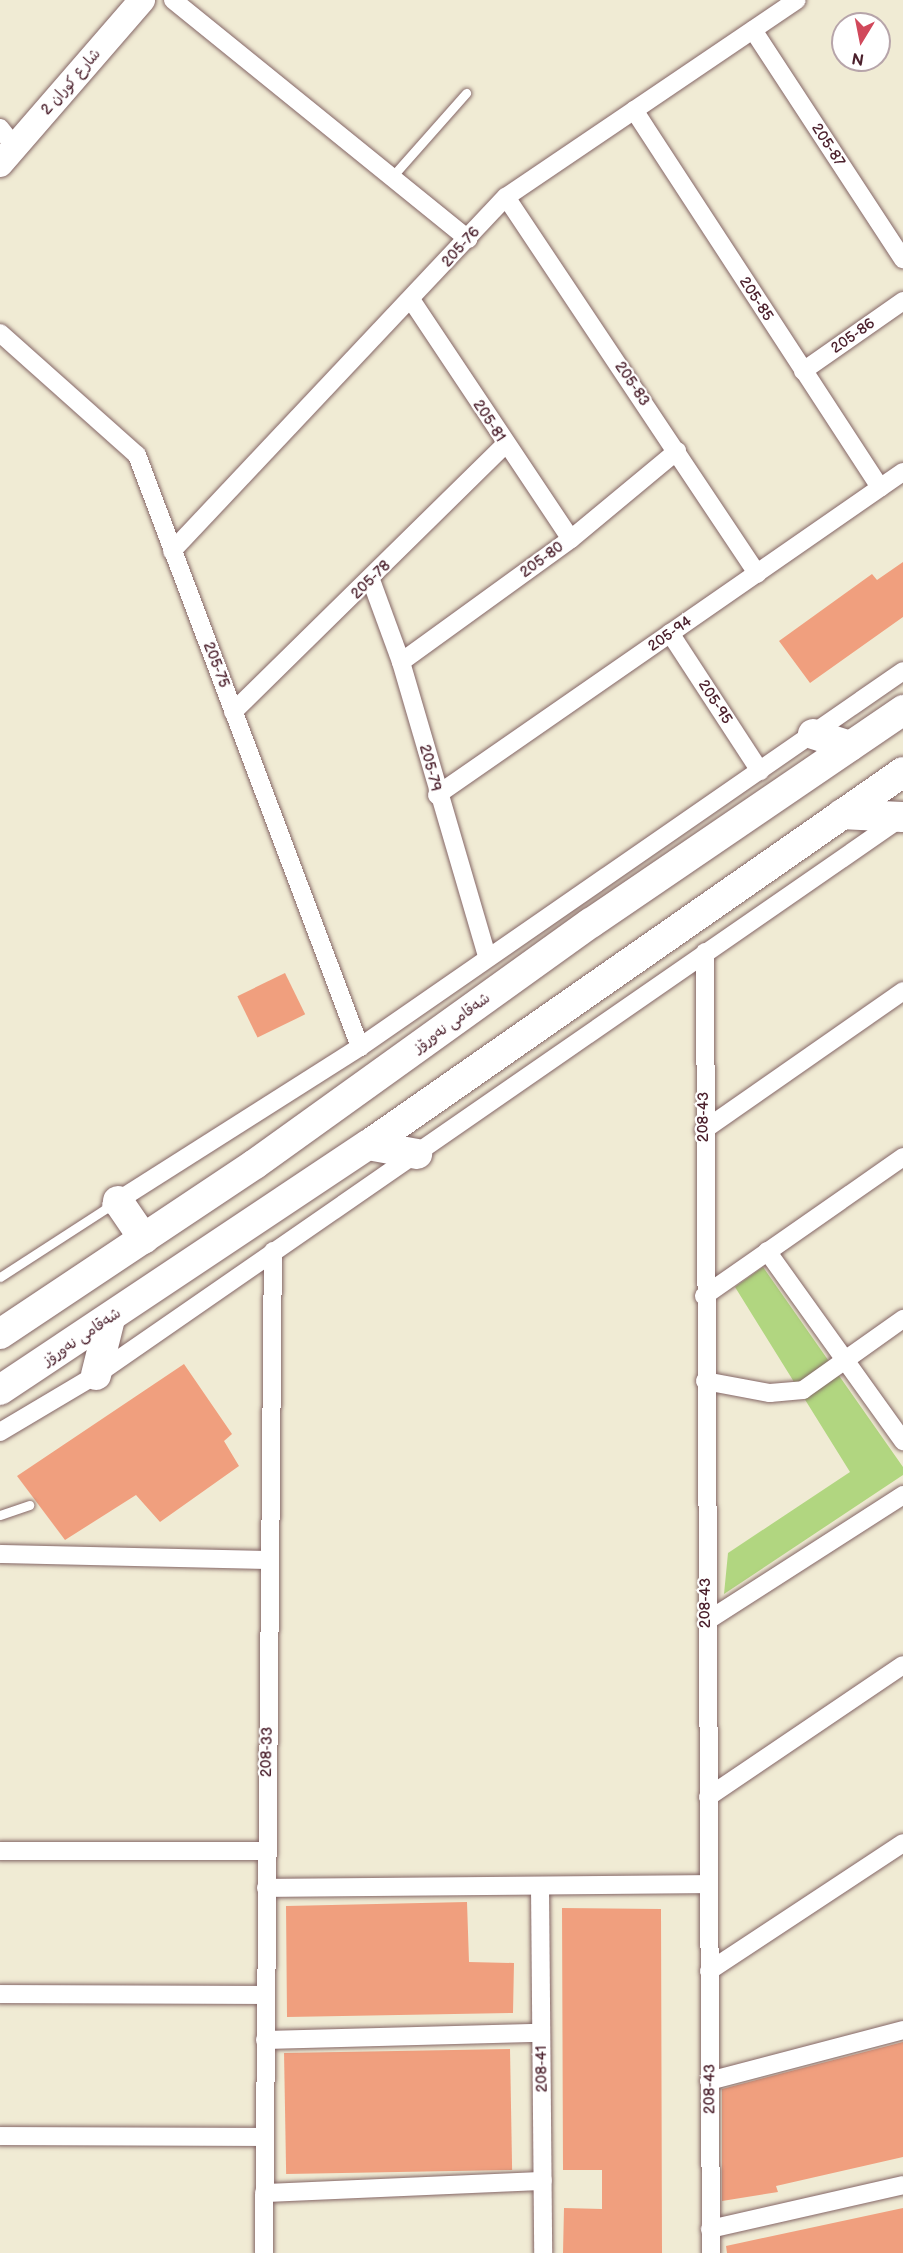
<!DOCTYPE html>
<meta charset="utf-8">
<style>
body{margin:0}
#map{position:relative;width:903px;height:2253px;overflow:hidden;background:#f0ebd4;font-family:"Balsamiq Sans","Playpen Sans Arabic",sans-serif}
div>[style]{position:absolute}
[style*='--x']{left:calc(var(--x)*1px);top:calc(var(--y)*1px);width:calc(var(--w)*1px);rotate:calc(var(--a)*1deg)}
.green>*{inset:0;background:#b1d680}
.building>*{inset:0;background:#f09f7e;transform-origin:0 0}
.roads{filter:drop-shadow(0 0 2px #846666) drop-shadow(0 0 2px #846666)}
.lane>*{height:9px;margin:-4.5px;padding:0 4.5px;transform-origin:4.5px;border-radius:4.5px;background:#fff}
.street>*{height:18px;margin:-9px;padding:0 9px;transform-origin:9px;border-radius:9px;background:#fff}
.secondary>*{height:26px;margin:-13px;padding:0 13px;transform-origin:13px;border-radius:13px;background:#fff}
.primary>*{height:30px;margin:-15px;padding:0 15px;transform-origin:15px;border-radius:15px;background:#fff}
span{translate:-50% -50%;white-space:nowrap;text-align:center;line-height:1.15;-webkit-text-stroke:4.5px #fff;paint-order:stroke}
.street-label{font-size:15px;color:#4a1f2b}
.north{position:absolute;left:831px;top:12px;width:60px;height:60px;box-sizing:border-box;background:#fff;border:2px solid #b7a5aa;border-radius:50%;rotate:190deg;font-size:16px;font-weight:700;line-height:24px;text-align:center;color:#4a1f2b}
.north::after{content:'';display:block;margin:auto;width:21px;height:27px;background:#d1495b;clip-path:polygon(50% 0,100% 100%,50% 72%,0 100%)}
</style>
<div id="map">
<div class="green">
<div style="clip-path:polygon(763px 1267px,903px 1467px,903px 1475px,724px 1594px,728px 1553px,850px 1472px,735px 1287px)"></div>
</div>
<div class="building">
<div style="clip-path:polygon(903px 562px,903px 617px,810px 683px,779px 641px,872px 574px,877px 580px)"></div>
<div style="left:285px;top:973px;width:46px;height:53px;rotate:64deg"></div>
<div style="clip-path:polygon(184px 1364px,232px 1434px,224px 1441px,239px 1466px,160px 1522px,136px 1495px,65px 1540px,17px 1476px)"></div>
<div style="clip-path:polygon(467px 1902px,469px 1962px,514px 1963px,513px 2013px,287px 2017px,286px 1906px)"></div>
<div style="clip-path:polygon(562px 1908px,661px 1909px,662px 2253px,563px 2253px,564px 2208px,602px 2209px,602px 2170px,563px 2170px)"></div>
<div style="clip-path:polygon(903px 2042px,903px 2157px,776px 2186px,778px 2192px,722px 2201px,722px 2089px)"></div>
<div style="left:510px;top:2049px;width:121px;height:226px;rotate:89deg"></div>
<div style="clip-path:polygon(903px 2208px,903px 2253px,727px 2253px,726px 2246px)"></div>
</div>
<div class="roads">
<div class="lane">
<div style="--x:390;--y:179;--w:115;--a:-48.5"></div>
<div style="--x:0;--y:1277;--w:129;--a:-32.9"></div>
<div style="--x:0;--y:1515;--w:31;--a:-19"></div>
</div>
<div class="street">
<div style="--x:173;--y:0;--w:380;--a:39"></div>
<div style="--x:753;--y:30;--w:274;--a:56.8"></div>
<div style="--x:634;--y:110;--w:451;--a:56.9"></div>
<div style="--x:0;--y:128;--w:24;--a:52"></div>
<div style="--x:506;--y:197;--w:453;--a:56.3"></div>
<div style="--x:412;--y:301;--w:286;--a:56.3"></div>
<div style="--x:0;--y:333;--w:183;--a:41.7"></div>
<div style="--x:137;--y:455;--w:633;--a:69.36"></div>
<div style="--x:803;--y:371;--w:122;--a:-35"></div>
<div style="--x:172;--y:551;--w:487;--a:-46.7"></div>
<div style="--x:506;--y:197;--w:351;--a:-34.1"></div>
<div style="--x:371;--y:580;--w:87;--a:69.9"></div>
<div style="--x:401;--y:662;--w:307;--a:73.7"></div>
<div style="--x:670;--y:633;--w:165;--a:56.9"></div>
<div style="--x:401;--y:662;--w:210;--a:-35.9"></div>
<div style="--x:571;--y:539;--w:138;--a:-39.7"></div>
<div style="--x:233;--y:712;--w:381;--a:-44.5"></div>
<div style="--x:437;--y:795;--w:567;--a:-34.73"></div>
<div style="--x:705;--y:952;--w:1301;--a:89.74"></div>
<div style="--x:704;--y:1130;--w:243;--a:-34.9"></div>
<div style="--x:111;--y:1205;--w:295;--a:-32.4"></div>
<div style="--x:360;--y:1047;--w:660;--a:-34.7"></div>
<div style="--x:767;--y:1251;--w:234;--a:54.4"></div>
<div style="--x:704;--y:1296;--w:243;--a:-34.9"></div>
<div style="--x:705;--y:1381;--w:66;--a:10.5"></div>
<div style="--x:770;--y:1393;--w:33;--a:-5"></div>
<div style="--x:803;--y:1390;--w:123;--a:-35.4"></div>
<div style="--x:0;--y:1432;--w:112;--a:-30.7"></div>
<div style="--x:96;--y:1375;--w:979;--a:-34.68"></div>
<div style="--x:0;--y:1554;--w:269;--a:1.3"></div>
<div style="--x:707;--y:1621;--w:233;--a:-32.7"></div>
<div style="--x:708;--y:1797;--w:235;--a:-34.1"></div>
<div style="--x:0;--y:1851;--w:266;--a:0"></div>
<div style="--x:540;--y:1886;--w:367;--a:89.5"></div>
<div style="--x:266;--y:1888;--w:442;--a:-0.5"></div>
<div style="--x:709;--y:1971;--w:232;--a:-33.4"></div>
<div style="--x:0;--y:1994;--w:265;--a:0.2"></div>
<div style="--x:265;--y:2040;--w:276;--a:-1.5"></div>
<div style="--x:709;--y:2081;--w:201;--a:-14.7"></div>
<div style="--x:0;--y:2136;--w:264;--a:0.2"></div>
<div style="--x:264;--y:2193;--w:279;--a:-2.5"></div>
<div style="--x:710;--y:2229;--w:198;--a:-12.8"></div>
<div style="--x:264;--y:2253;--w:1002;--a:-89.49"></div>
</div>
<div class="secondary">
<div style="--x:0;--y:164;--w:217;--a:-49.1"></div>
</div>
<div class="primary">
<div style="--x:813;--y:734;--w:39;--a:18"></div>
<div style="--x:842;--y:814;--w:60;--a:2.9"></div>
<div style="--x:368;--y:1145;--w:50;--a:10.4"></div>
<div style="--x:118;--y:1201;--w:46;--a:55.6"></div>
<div style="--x:0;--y:1334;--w:306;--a:-33.7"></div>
<div style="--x:255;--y:1164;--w:413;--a:-35.7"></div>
<div style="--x:591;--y:923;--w:378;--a:-34.3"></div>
<div style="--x:96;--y:1375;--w:58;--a:-76"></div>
<div style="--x:0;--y:1390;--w:442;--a:-33.7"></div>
<div style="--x:368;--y:1145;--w:652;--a:-34.88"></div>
</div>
</div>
<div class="street-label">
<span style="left:71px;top:82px;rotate:-49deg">شارع كوران 2</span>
<span style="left:828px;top:145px;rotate:57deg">205-87</span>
<span style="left:461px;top:247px;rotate:-48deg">205-76</span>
<span style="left:756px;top:299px;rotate:57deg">205-85</span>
<span style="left:853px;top:336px;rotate:-35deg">205-86</span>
<span style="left:632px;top:384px;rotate:56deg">205-83</span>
<span style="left:489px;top:421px;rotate:57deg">205-81</span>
<span style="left:542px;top:560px;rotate:-36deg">205-80</span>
<span style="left:371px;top:580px;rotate:-44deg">205-78</span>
<span style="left:670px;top:634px;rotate:-35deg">205-94</span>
<span style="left:216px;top:665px;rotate:69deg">205-75</span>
<span style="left:715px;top:702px;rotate:57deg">205-95</span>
<span style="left:430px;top:768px;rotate:75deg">205-79</span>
<span style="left:452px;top:1023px;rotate:-36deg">شەقامی نەورۆز</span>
<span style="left:704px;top:1117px;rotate:-90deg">208-43</span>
<span style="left:82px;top:1337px;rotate:-34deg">شەقامی نەورۆز</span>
<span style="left:706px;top:1603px;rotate:-90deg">208-43</span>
<span style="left:267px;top:1752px;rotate:-89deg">208-33</span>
<span style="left:542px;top:2069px;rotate:-91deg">208-41</span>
<span style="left:710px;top:2089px;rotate:-90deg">208-43</span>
</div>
<div class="north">N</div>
</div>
